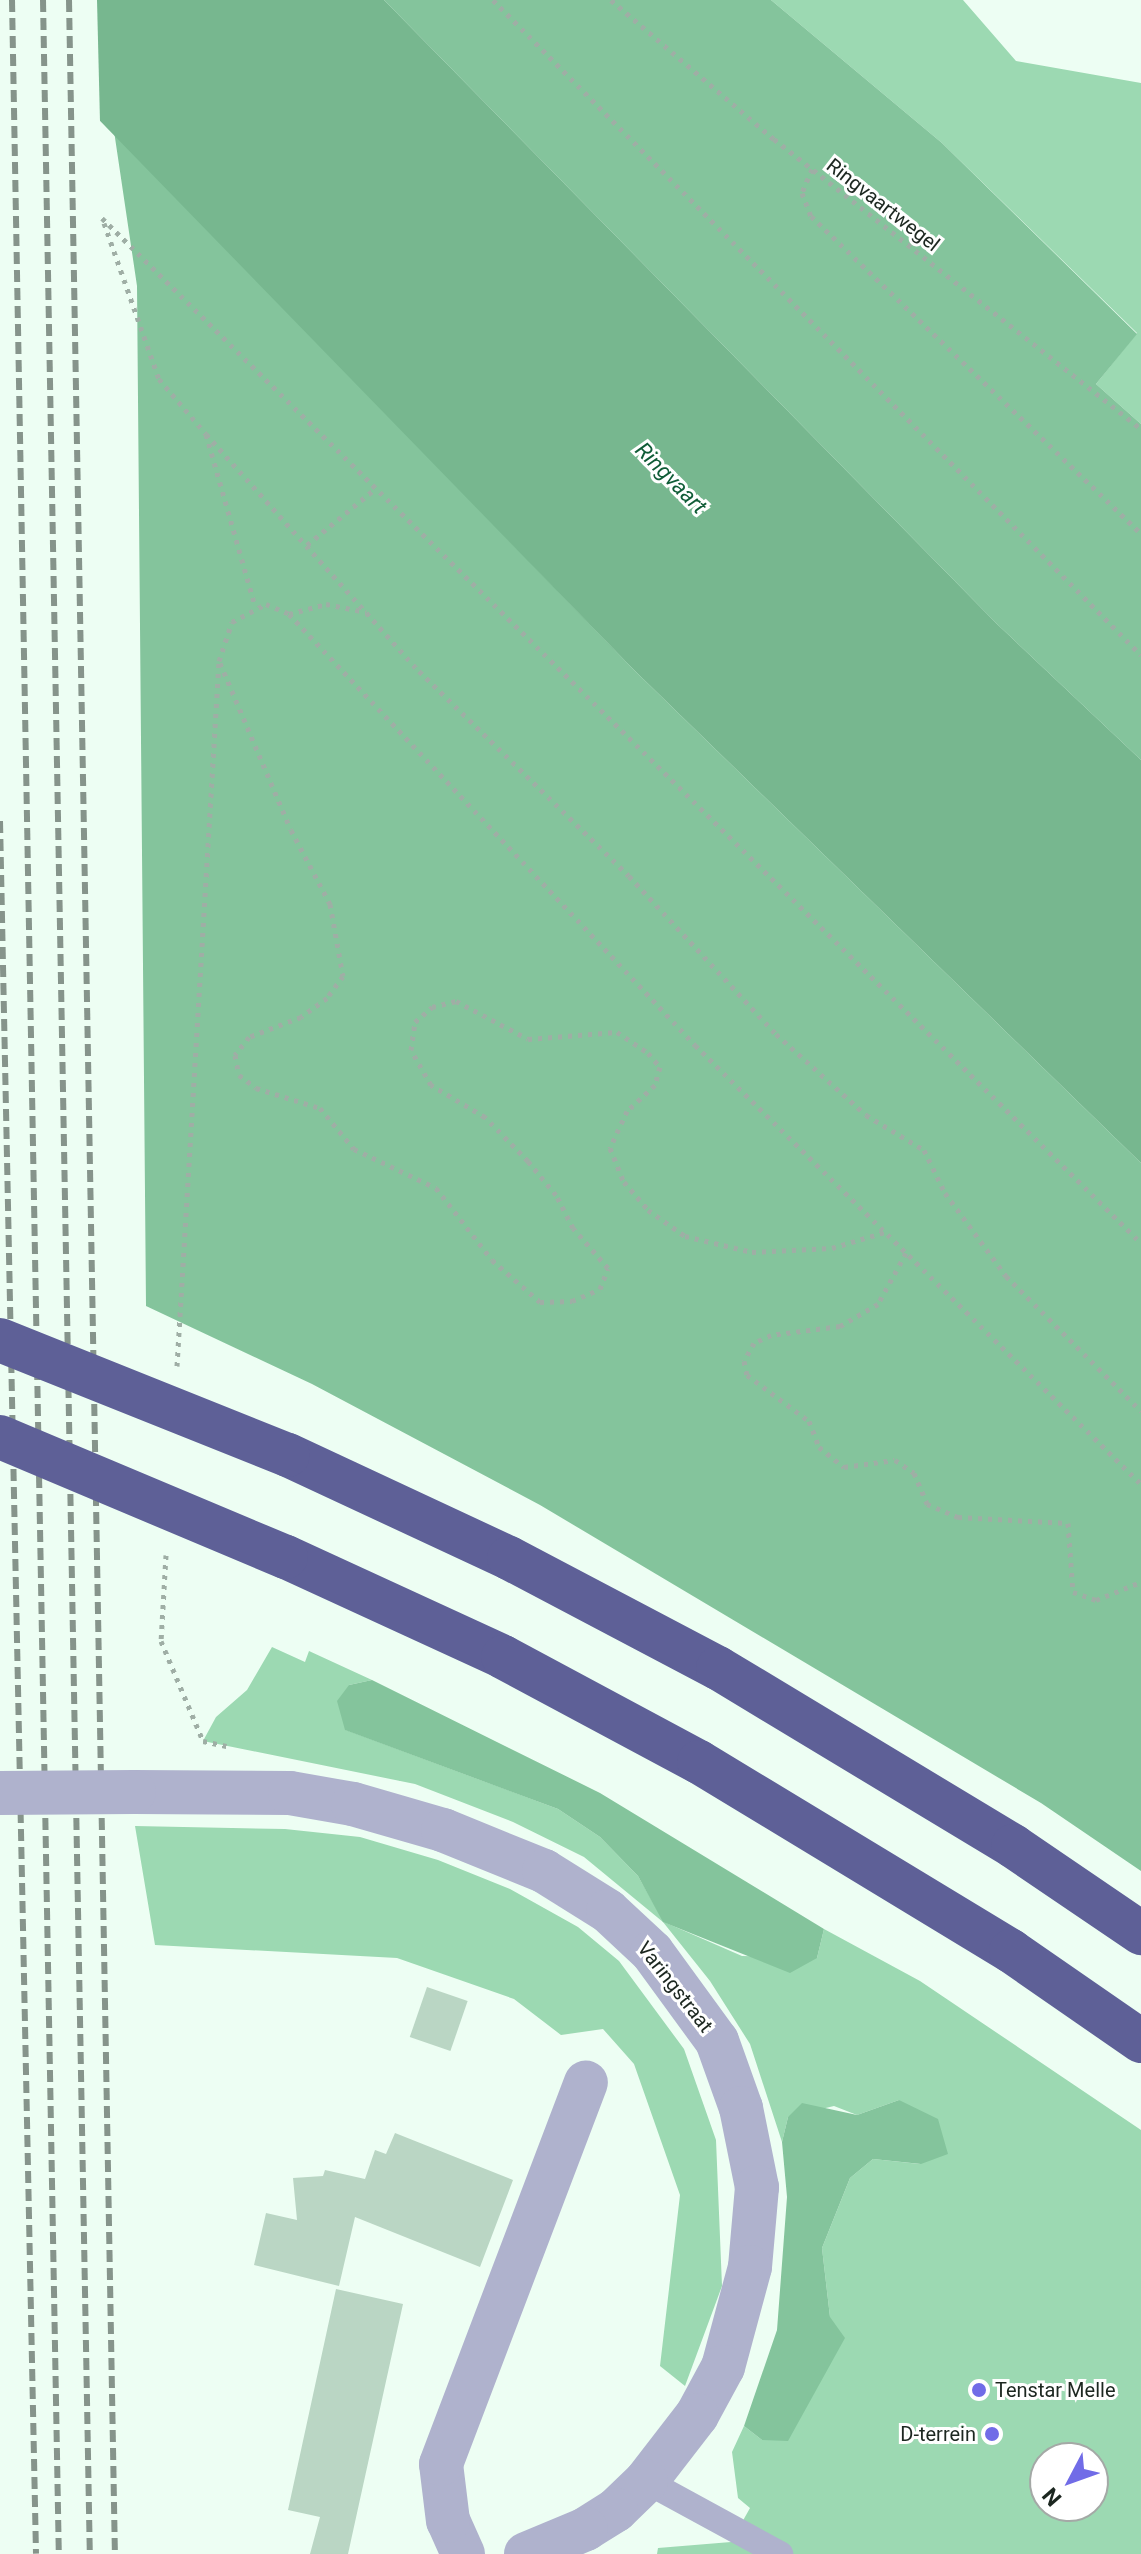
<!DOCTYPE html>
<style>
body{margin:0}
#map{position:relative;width:1141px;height:2554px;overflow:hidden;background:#edfef3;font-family:Roboto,sans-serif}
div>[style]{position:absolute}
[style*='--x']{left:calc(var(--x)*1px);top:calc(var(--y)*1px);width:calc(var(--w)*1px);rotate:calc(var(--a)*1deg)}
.green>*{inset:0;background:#9cd9b2}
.forest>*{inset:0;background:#84c49c}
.water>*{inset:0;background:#77b78f}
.pier>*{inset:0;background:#edfef3}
.building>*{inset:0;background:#bad6c4;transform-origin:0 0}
.path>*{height:5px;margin-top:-2.5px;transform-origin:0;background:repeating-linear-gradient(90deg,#9faea5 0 4px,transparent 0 10px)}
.lane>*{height:26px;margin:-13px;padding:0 13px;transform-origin:13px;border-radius:13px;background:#afb2cd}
.street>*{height:44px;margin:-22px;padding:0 22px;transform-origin:22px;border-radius:22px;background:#afb2cd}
.highway>*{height:44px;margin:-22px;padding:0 22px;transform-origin:22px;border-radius:22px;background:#5e6097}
.rail>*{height:6px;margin-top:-3px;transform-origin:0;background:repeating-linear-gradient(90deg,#86948b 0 12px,transparent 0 18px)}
.street-bridge>*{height:44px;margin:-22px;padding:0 22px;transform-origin:22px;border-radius:22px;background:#afb2cd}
.highway-bridge>*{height:44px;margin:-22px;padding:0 22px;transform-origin:22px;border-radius:22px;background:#5e6097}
.dots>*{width:22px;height:22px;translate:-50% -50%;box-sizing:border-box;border:4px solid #fff;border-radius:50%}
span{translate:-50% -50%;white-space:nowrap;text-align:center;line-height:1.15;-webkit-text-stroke:6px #fff;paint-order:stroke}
.street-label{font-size:20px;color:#1c2720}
.poi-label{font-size:20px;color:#1c2720}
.left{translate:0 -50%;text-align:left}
.right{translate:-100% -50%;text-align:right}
.water-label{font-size:22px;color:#105c37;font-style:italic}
.north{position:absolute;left:1029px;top:2442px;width:80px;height:80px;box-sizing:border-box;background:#fff;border:2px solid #a4a9a6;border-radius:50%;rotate:229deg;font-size:22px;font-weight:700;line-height:32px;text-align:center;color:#1c2720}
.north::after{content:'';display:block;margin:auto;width:28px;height:36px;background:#716ce7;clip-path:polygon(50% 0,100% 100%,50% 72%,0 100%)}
</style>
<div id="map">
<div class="green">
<div style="clip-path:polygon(771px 0,963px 0,1016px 61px,1141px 83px,1141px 424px,1096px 384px,1137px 333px,942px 143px)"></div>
<div style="clip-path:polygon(evenodd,272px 1647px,305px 1662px,309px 1651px,372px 1680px,349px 1685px,346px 1730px,558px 1809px,600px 1837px,638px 1876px,664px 1922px,742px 1956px,817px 1958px,824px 1929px,920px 1981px,1141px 2130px,1141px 2554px,657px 2554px,658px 2548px,731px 2542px,750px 2508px,738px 2498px,732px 2452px,744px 2426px,762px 2440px,830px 2317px,822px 2248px,850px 2178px,873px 2159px,920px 2164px,899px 2100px,857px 2115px,834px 2106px,788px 2117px,782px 2142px,750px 2044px,710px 1981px,663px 1922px,584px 1857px,513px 1822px,415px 1784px,203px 1741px,216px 1717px,247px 1690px,272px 1647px,1045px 2458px,1093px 2458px,1093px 2506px,1045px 2506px,1045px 2458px)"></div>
<div style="clip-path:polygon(135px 1826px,285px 1829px,360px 1837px,438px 1860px,510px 1889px,578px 1927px,619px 1961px,684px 2049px,716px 2140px,722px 2286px,685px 2386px,660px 2366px,680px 2195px,634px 2064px,603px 2029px,561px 2035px,514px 1999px,397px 1958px,155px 1945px)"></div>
</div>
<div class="forest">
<div style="clip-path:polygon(384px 0,771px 0,942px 143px,1137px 334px,1096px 384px,1141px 424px,1141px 760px,997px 624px)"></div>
<div style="clip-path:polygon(114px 131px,634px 670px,1141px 1163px,1141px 1871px,1041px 1803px,540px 1505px,312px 1384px,146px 1306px,137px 286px)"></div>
<div style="clip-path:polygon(372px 1680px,600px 1793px,824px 1929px,817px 1958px,790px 1973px,663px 1922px,638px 1876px,600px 1837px,558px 1809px,345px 1730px,337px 1701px,349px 1685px)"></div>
<div style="clip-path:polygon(899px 2100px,938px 2119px,948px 2154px,921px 2164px,873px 2159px,850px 2178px,822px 2248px,830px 2317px,845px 2338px,788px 2441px,762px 2440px,744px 2426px,777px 2330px,787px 2197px,782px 2142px,788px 2117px,802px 2103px,857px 2115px)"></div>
</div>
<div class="water">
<div style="clip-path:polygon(0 0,384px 0,997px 624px,1141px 760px,1141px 1163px,634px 670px,0 18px)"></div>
</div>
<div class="pier">
<div style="clip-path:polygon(0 0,97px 0,100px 122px,0 24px)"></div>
</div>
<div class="building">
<div style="left:427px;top:1987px;width:43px;height:53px;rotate:19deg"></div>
<div style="clip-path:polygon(395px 2133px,513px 2180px,480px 2267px,355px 2217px,339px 2286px,254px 2265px,266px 2213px,297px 2220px,293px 2178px,323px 2176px,325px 2170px,365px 2179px,375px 2150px,386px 2154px)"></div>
<div style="clip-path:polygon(336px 2289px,403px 2304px,348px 2554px,310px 2554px,320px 2517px,288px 2510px)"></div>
</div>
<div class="path">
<div style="--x:493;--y:0;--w:921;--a:45.31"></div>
<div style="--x:611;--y:0;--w:214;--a:40.5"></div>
<div style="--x:774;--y:139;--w:468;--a:38.3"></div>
<div style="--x:812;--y:169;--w:26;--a:113"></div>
<div style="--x:802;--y:193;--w:25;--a:69"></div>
<div style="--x:811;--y:216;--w:458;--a:43.9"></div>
<div style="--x:102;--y:218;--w:1460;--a:44.61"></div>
<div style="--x:104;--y:223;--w:165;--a:70.6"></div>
<div style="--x:159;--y:379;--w:72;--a:49.5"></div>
<div style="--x:206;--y:434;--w:179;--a:74.1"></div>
<div style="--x:206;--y:434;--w:319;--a:48.1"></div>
<div style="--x:419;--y:671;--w:293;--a:44.3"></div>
<div style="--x:629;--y:876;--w:216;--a:47.1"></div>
<div style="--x:776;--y:1034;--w:121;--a:42"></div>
<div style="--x:866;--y:1115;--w:68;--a:31.1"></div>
<div style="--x:924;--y:1150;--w:48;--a:64"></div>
<div style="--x:945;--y:1193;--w:103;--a:53.7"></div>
<div style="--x:1006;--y:1276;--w:191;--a:45"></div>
<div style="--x:307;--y:545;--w:88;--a:-39.5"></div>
<div style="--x:289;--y:614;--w:38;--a:-15"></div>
<div style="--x:326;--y:604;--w:41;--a:11.3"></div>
<div style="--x:220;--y:663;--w:181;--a:67"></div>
<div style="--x:291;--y:830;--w:84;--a:62.2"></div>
<div style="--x:330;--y:904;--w:73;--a:79.8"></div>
<div style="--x:343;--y:976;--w:27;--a:126"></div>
<div style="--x:327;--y:998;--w:32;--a:144"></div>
<div style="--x:301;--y:1017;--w:56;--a:159"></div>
<div style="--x:249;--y:1037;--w:23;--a:128"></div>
<div style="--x:235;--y:1055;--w:20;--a:79"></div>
<div style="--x:239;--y:1075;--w:21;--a:37"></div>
<div style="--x:256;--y:1088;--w:67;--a:17.4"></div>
<div style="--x:320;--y:1108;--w:53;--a:50.3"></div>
<div style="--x:354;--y:1149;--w:91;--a:25.4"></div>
<div style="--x:436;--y:1188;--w:91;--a:52.1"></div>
<div style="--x:492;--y:1260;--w:64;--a:41.2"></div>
<div style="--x:540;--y:1302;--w:32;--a:-2"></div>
<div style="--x:572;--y:1301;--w:30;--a:-23"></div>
<div style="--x:600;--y:1289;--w:22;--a:-69"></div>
<div style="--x:608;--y:1268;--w:53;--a:-131.2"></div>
<div style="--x:573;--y:1228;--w:37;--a:-117"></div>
<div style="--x:556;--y:1195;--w:44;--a:-129.5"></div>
<div style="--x:528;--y:1161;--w:62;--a:-134.3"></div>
<div style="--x:485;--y:1117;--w:63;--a:-149.3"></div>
<div style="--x:431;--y:1085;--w:40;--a:-119.7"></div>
<div style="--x:411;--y:1050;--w:28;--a:-82"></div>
<div style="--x:415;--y:1022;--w:23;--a:-41"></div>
<div style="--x:432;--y:1007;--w:25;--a:-14"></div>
<div style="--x:456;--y:1001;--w:81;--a:27.8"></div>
<div style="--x:528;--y:1039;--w:89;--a:-4.5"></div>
<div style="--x:617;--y:1032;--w:37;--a:34"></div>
<div style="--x:648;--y:1053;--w:18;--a:49"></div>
<div style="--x:660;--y:1067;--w:19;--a:106"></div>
<div style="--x:655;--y:1085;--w:38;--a:137"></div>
<div style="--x:627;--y:1111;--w:41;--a:114.7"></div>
<div style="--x:610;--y:1148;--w:37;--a:68"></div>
<div style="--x:624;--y:1182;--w:37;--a:49"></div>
<div style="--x:648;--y:1210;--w:45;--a:35.1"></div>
<div style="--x:685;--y:1236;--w:69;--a:13.4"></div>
<div style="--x:752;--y:1252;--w:80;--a:-2.9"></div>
<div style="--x:832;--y:1248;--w:55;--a:-16.8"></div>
<div style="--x:906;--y:1253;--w:58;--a:118.8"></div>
<div style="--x:878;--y:1304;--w:44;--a:149.9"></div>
<div style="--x:840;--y:1326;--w:70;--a:172.6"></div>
<div style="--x:771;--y:1335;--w:19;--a:155"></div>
<div style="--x:754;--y:1343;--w:21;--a:119"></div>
<div style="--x:744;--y:1361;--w:14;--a:78"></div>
<div style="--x:747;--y:1375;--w:77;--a:36.6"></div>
<div style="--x:809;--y:1421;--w:28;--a:69"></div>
<div style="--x:819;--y:1447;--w:32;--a:39"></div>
<div style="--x:844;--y:1467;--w:51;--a:-7.8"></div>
<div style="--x:895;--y:1460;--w:23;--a:34"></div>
<div style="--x:914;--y:1473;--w:34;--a:67"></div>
<div style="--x:927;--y:1504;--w:34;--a:23"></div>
<div style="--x:958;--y:1517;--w:110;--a:3.1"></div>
<div style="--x:1068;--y:1523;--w:69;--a:85.9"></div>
<div style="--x:1073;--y:1592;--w:24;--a:19"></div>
<div style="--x:1096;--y:1600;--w:48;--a:-21.8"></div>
<div style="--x:177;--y:1366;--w:706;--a:-86.59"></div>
<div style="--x:219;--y:661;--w:41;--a:-71.6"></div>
<div style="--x:232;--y:622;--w:38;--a:-28"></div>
<div style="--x:266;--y:604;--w:25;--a:23"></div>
<div style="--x:289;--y:614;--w:592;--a:46.71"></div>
<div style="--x:695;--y:1045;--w:626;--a:44.55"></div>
<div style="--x:166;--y:1555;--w:86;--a:93.3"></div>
<div style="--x:161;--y:1641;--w:108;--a:67.2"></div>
<div style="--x:203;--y:1741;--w:24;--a:12"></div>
</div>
<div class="lane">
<div style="--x:646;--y:2481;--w:153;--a:28.6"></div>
</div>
<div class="street">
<div style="--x:134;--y:1792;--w:156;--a:0.4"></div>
<div style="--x:290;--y:1793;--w:64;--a:9.9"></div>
<div style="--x:353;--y:1804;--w:94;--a:16.1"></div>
<div style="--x:443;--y:1830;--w:109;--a:22.1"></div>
<div style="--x:544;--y:1871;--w:75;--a:32"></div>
<div style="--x:608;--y:1911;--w:60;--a:43"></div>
<div style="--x:652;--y:1952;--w:110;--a:53.9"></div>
<div style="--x:717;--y:2041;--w:71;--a:70.3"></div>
<div style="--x:741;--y:2108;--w:81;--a:78.6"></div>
<div style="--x:757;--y:2187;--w:80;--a:95"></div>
<div style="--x:750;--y:2267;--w:104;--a:105.1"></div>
<div style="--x:723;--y:2367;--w:55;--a:118.4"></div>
<div style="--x:697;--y:2415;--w:83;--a:127.7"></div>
<div style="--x:646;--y:2481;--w:42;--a:136"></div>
<div style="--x:616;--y:2510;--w:36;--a:148"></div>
<div style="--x:586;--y:2529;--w:65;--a:157.4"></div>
<div style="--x:463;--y:2554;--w:36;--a:-114"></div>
<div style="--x:448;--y:2521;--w:57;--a:-97"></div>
<div style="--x:441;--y:2464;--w:408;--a:-69.2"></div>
</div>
<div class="highway">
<div style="--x:288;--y:1455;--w:244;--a:25"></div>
<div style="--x:509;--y:1558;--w:236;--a:27.8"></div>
<div style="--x:718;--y:1668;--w:345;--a:31.1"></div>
<div style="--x:1013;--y:1846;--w:155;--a:34.2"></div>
<div style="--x:286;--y:1557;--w:239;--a:24.7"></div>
<div style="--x:503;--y:1657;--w:222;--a:28.2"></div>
<div style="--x:699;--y:1762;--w:365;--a:31.2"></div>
<div style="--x:1011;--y:1951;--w:158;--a:34.7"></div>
</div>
<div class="rail">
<div style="--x:12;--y:0;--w:2554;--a:88.95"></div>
<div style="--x:43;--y:0;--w:2554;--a:88.95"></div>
<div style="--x:69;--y:0;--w:2554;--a:88.97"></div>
<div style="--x:0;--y:821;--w:1733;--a:88.81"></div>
</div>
<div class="street-bridge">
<div style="--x:0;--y:1793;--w:134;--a:-0.4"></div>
</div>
<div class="highway-bridge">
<div style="--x:0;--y:1340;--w:310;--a:21.8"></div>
<div style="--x:0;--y:1437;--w:310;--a:22.8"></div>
</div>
<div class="dots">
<div style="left:979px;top:2390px;background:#716ce7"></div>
<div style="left:992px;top:2434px;background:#716ce7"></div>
</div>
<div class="street-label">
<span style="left:883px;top:205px;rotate:38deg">Ringvaartwegel</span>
<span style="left:675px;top:1987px;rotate:52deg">Varingstraat</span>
</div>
<div class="poi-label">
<span class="left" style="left:995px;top:2390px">Tenstar Melle</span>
<span class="right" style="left:976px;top:2434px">D-terrein</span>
</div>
<div class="water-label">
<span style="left:671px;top:478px;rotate:45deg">Ringvaart</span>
</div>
<div class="north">N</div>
</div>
